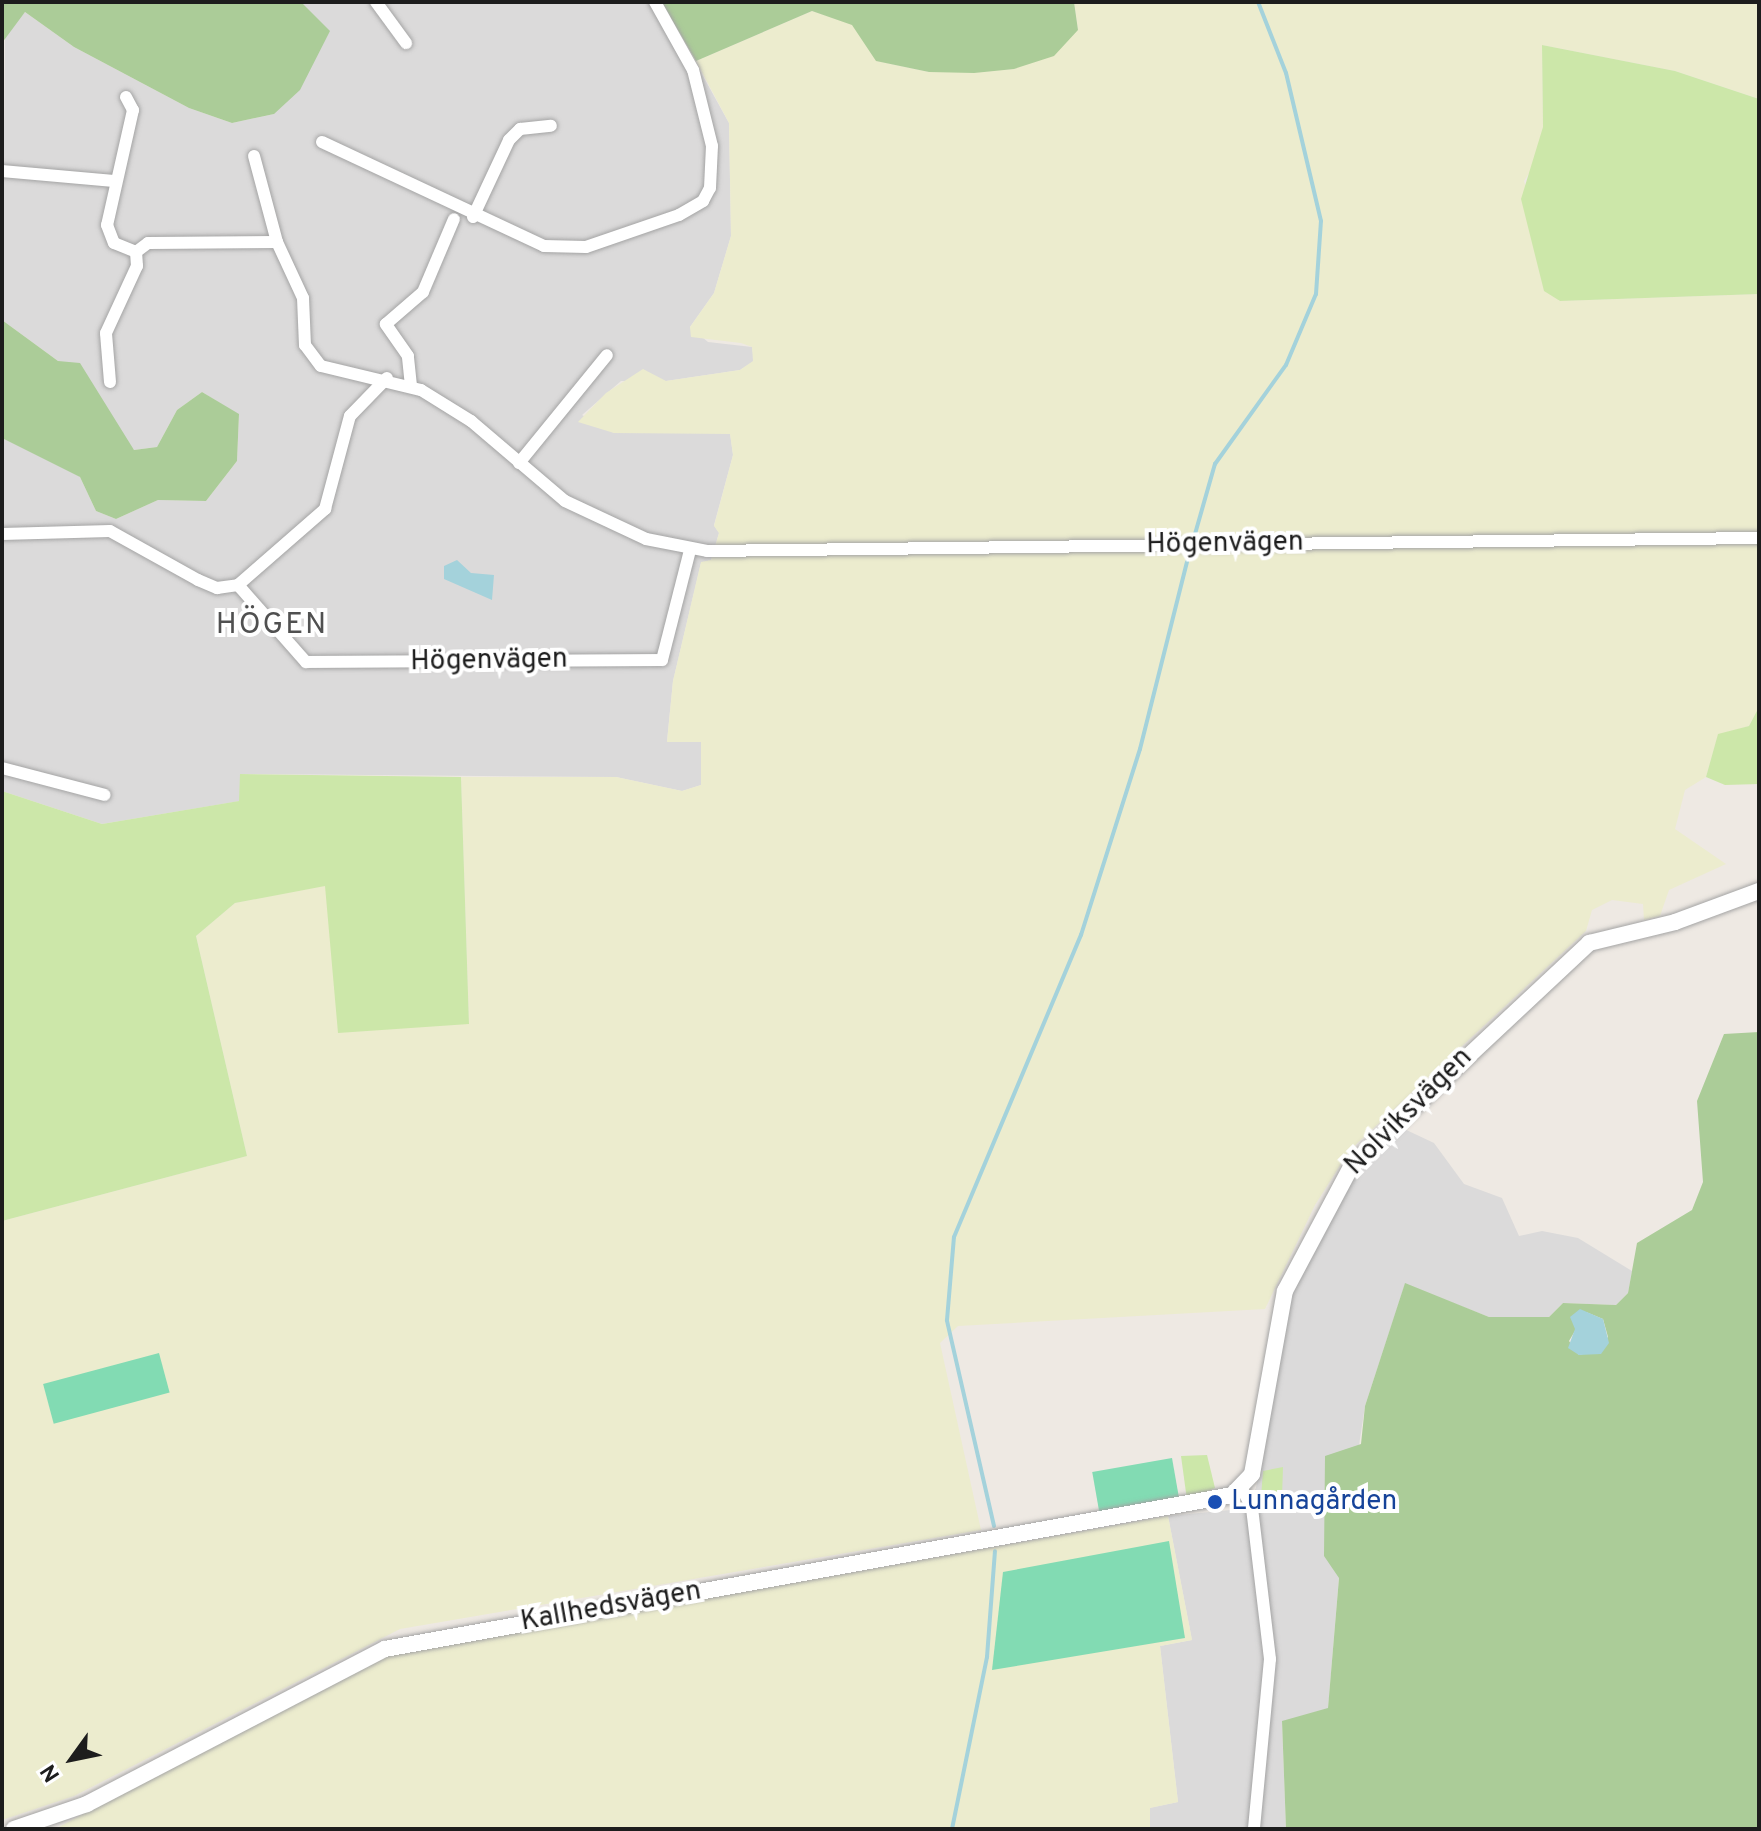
<!DOCTYPE html>
<meta charset="utf-8">
<style>
body{margin:0}
#map{position:relative;width:1761px;height:1831px;overflow:hidden;background:#eee9e3;font-family:Overpass,sans-serif}
div>[style]{position:absolute}
[style*='--x']{left:calc(var(--x)*1px);top:calc(var(--y)*1px);width:calc(var(--w)*1px);rotate:calc(var(--a)*1deg)}
.residential>*{inset:0;background:#dbdada}
.farmland>*{inset:0;background:#ececce}
.grass>*{inset:0;background:#cce7a9}
.forest>*{inset:0;background:#abcc98}
.pitch>*{inset:0;background:#82dbb3;transform-origin:0 0}
.water>*{inset:0;background:#a4d2db}
.stream>*{height:4px;margin:-2px;padding:0 2px;transform-origin:2px;border-radius:2px;background:#a4d2db}
.roads{filter:drop-shadow(0 0 2px #a4a4a4) drop-shadow(0 0 2px #a4a4a4)}
.minor>*{height:12px;margin:-6px;padding:0 6px;transform-origin:6px;border-radius:6px;background:#fff}
.tertiary>*{height:16px;margin:-8px;padding:0 8px;transform-origin:8px;border-radius:8px;background:#fff}
.dots>*{width:22px;height:22px;translate:-50% -50%;box-sizing:border-box;border:4px solid #fff;border-radius:50%}
span{translate:-50% -50%;white-space:nowrap;text-align:center;line-height:1.15;-webkit-text-stroke:8px #fff;paint-order:stroke}
.street-label{font-size:28px;color:#1d1d1d}
.transit-label{font-size:28px;color:#164399}
.left{translate:0 -50%;text-align:left}
.neighbourhood-label{font-size:30px;color:#505050;letter-spacing:2px}
.frame{position:absolute;inset:0;border:4px solid #1d1d1d;pointer-events:none}
.north{position:absolute;left:32px;top:1719px;width:80px;height:80px;-webkit-text-stroke:6px #fff;paint-order:stroke;rotate:237deg;font-size:22px;font-weight:700;line-height:32px;text-align:center;color:#1d1d1d}
.north::after{content:'';display:block;margin:auto;width:28px;height:36px;background:#1d1d1d;clip-path:polygon(50% 0,100% 100%,50% 72%,0 100%)}
</style>
<div id="map">
<div class="residential">
<div style="clip-path:polygon(301px 2px,662px 2px,729px 123px,731px 236px,714px 293px,690px 327px,708px 342px,752px 347px,754px 361px,740px 370px,666px 381px,621px 381px,582px 415px,614px 433px,730px 433px,733px 455px,714px 525px,719px 533px,711px 560px,701px 563px,673px 681px,667px 741px,701px 742px,701px 785px,682px 791px,616px 777px,241px 774px,240px 801px,102px 824px,2px 791px,2px 438px,62px 463px,80px 477px,96px 511px,116px 519px,158px 500px,206px 501px,237px 461px,239px 415px,202px 392px,177px 410px,157px 447px,134px 450px,58px 361px,2px 320px,5px 34px,25px 12px,74px 47px,189px 108px,232px 123px,274px 114px)"></div>
<div style="clip-path:polygon(1400px 1127px,1434px 1143px,1464px 1184px,1502px 1198px,1519px 1236px,1542px 1231px,1578px 1238px,1632px 1271px,1628px 1293px,1616px 1305px,1563px 1303px,1549px 1317px,1489px 1317px,1405px 1284px,1365px 1406px,1339px 1577px,1328px 1709px,1282px 1722px,1286px 1829px,1150px 1829px,1149px 1808px,1178px 1802px,1160px 1646px,1192px 1640px,1168px 1516px,1241px 1509px,1256px 1488px,1283px 1310px,1341px 1191px)"></div>
</div>
<div class="farmland">
<div style="clip-path:polygon(1074px 2px,1759px 2px,1759px 99px,1675px 71px,1542px 45px,1543px 127px,1537px 161px,1524px 181px,1559px 301px,1759px 294px,1759px 707px,1749px 726px,1718px 735px,1706px 777px,1685px 790px,1675px 829px,1726px 864px,1669px 890px,1660px 916px,1644px 920px,1643px 904px,1612px 900px,1592px 910px,1586px 931px,1350px 1150px,1315px 1205px,1265px 1309px,958px 1326px,940px 1343px,981px 1530px,400px 1629px,74px 1796px,2px 1820px,2px 1221px,247px 1156px,196px 936px,235px 903px,325px 885px,469px 1023px,461px 777px,616px 777px,682px 791px,701px 785px,701px 742px,667px 742px,673px 681px,701px 562px,711px 560px,719px 533px,714px 526px,733px 455px,730px 434px,614px 433px,578px 422px,606px 393px,643px 369px,666px 381px,740px 370px,753px 361px,752px 347px,741px 343px,691px 337px,690px 327px,714px 293px,731px 236px,729px 123px,696px 61px,812px 11px,852px 24px,877px 61px,929px 72px,1014px 69px,1078px 30px)"></div>
<div style="clip-path:polygon(1168px 1516px,1192px 1640px,1160px 1646px,1178px 1802px,1150px 1808px,1150px 1829px,55px 1829px,380px 1657px)"></div>
</div>
<div class="grass">
<div style="clip-path:polygon(1542px 45px,1675px 71px,1759px 99px,1759px 294px,1560px 301px,1544px 291px,1521px 199px,1543px 127px)"></div>
<div style="clip-path:polygon(1759px 707px,1759px 784px,1725px 785px,1706px 777px,1718px 734px,1749px 726px)"></div>
<div style="clip-path:polygon(240px 774px,461px 777px,469px 1024px,338px 1033px,325px 886px,235px 903px,196px 936px,247px 1156px,2px 1221px,2px 791px,102px 824px,239px 801px)"></div>
<div style="clip-path:polygon(1207px 1455px,1215px 1488px,1187px 1500px,1181px 1456px)"></div>
<div style="clip-path:polygon(1283px 1467px,1282px 1497px,1278px 1509px,1270px 1508px,1261px 1497px,1263px 1471px)"></div>
</div>
<div class="forest">
<div style="clip-path:polygon(2px 2px,301px 2px,330px 31px,300px 90px,274px 114px,232px 123px,189px 108px,74px 47px,25px 12px,2px 43px)"></div>
<div style="clip-path:polygon(1074px 2px,1078px 30px,1054px 56px,1014px 69px,974px 73px,929px 72px,876px 61px,852px 25px,812px 11px,696px 61px,663px 4px)"></div>
<div style="clip-path:polygon(2px 320px,58px 361px,80px 363px,134px 450px,157px 447px,177px 410px,202px 392px,239px 414px,237px 461px,206px 501px,158px 500px,116px 519px,96px 511px,80px 477px,2px 438px)"></div>
<div style="clip-path:polygon(evenodd,1759px 1032px,1759px 1829px,1286px 1829px,1282px 1721px,1328px 1708px,1339px 1578px,1324px 1556px,1325px 1456px,1361px 1444px,1365px 1406px,1405px 1283px,1489px 1317px,1549px 1317px,1563px 1303px,1616px 1305px,1628px 1293px,1637px 1243px,1692px 1210px,1703px 1182px,1697px 1101px,1724px 1034px,1759px 1032px,1586px 1312px,1603px 1319px,1608px 1337px,1595px 1351px,1579px 1355px,1569px 1341px,1586px 1312px)"></div>
</div>
<div class="pitch">
<div style="left:159px;top:1353px;width:41px;height:120px;rotate:75deg"></div>
<div style="left:1172px;top:1458px;width:40px;height:81px;rotate:80deg"></div>
<div style="clip-path:polygon(1169px 1541px,1185px 1638px,992px 1670px,1003px 1572px)"></div>
</div>
<div class="water">
<div style="clip-path:polygon(457px 560px,471px 573px,494px 575px,492px 600px,444px 579px,444px 566px)"></div>
<div style="clip-path:polygon(1580px 1309px,1603px 1319px,1609px 1343px,1601px 1354px,1579px 1355px,1568px 1348px,1575px 1329px,1570px 1317px)"></div>
</div>
<div class="stream">
<div style="--x:1195;--y:534;--w:73;--a:-74.1"></div>
<div style="--x:1215;--y:464;--w:122;--a:-54.4"></div>
<div style="--x:1286;--y:365;--w:77;--a:-67.1"></div>
<div style="--x:1316;--y:294;--w:73;--a:-86.1"></div>
<div style="--x:1321;--y:221;--w:152;--a:-103.3"></div>
<div style="--x:1286;--y:73;--w:76;--a:-111.5"></div>
<div style="--x:994;--y:1526;--w:211;--a:-102.9"></div>
<div style="--x:947;--y:1320;--w:83;--a:-85.2"></div>
<div style="--x:954;--y:1237;--w:328;--a:-67.2"></div>
<div style="--x:1081;--y:935;--w:195;--a:-72.4"></div>
<div style="--x:1140;--y:749;--w:193;--a:-75.9"></div>
<div style="--x:952;--y:1829;--w:176;--a:-78.5"></div>
<div style="--x:987;--y:1657;--w:106;--a:-85.7"></div>
</div>
<div class="roads">
<div class="minor">
<div style="--x:376;--y:2;--w:51;--a:53.8"></div>
<div style="--x:126;--y:97;--w:15;--a:62"></div>
<div style="--x:133;--y:110;--w:118;--a:102.7"></div>
<div style="--x:107;--y:225;--w:19;--a:69"></div>
<div style="--x:114;--y:243;--w:24;--a:22"></div>
<div style="--x:136;--y:252;--w:15;--a:-37"></div>
<div style="--x:148;--y:243;--w:129;--a:-0.4"></div>
<div style="--x:277;--y:242;--w:62;--a:65.1"></div>
<div style="--x:303;--y:298;--w:47;--a:87.6"></div>
<div style="--x:305;--y:345;--w:26;--a:53"></div>
<div style="--x:321;--y:366;--w:103;--a:13.5"></div>
<div style="--x:421;--y:390;--w:59;--a:31.8"></div>
<div style="--x:471;--y:421;--w:123;--a:40.4"></div>
<div style="--x:565;--y:501;--w:89;--a:25.1"></div>
<div style="--x:646;--y:539;--w:62;--a:11.1"></div>
<div style="--x:707;--y:551;--w:1052;--a:-0.71"></div>
<div style="--x:322;--y:142;--w:245;--a:25.1"></div>
<div style="--x:544;--y:246;--w:42;--a:1.4"></div>
<div style="--x:586;--y:247;--w:98;--a:-19"></div>
<div style="--x:679;--y:215;--w:28;--a:-30"></div>
<div style="--x:703;--y:201;--w:15;--a:-62"></div>
<div style="--x:710;--y:188;--w:42;--a:-87.3"></div>
<div style="--x:712;--y:146;--w:78;--a:-104"></div>
<div style="--x:693;--y:70;--w:78;--a:-119.2"></div>
<div style="--x:254;--y:156;--w:89;--a:75"></div>
<div style="--x:2;--y:171;--w:112;--a:5.1"></div>
<div style="--x:473;--y:217;--w:85;--a:-64.9"></div>
<div style="--x:509;--y:140;--w:16;--a:-45"></div>
<div style="--x:520;--y:129;--w:31;--a:-6"></div>
<div style="--x:110;--y:382;--w:49;--a:-94.7"></div>
<div style="--x:106;--y:333;--w:74;--a:-65.2"></div>
<div style="--x:137;--y:266;--w:14;--a:-94"></div>
<div style="--x:411;--y:386;--w:30;--a:-96"></div>
<div style="--x:408;--y:356;--w:39;--a:-125"></div>
<div style="--x:386;--y:324;--w:49;--a:-40.9"></div>
<div style="--x:423;--y:292;--w:79;--a:-67"></div>
<div style="--x:519;--y:463;--w:139;--a:-50.8"></div>
<div style="--x:2;--y:534;--w:108;--a:-1.6"></div>
<div style="--x:110;--y:531;--w:101;--a:29.1"></div>
<div style="--x:198;--y:580;--w:21;--a:23"></div>
<div style="--x:217;--y:588;--w:21;--a:-8"></div>
<div style="--x:238;--y:585;--w:116;--a:-41.1"></div>
<div style="--x:325;--y:509;--w:96;--a:-75"></div>
<div style="--x:350;--y:416;--w:53;--a:-45.8"></div>
<div style="--x:238;--y:585;--w:103;--a:48.6"></div>
<div style="--x:306;--y:662;--w:356;--a:-0.3"></div>
<div style="--x:662;--y:660;--w:114;--a:-75.7"></div>
<div style="--x:2;--y:768;--w:106;--a:14.7"></div>
<div style="--x:1242;--y:1489;--w:21;--a:62"></div>
<div style="--x:1252;--y:1508;--w:152;--a:83.2"></div>
<div style="--x:1270;--y:1659;--w:171;--a:95.4"></div>
</div>
<div class="tertiary">
<div style="--x:14;--y:1829;--w:77;--a:-18.9"></div>
<div style="--x:87;--y:1804;--w:336;--a:-27.5"></div>
<div style="--x:385;--y:1649;--w:861;--a:-10.3"></div>
<div style="--x:1232;--y:1495;--w:29;--a:-46"></div>
<div style="--x:1252;--y:1474;--w:186;--a:-79.8"></div>
<div style="--x:1285;--y:1291;--w:143;--a:-62"></div>
<div style="--x:1352;--y:1165;--w:325;--a:-43.1"></div>
<div style="--x:1589;--y:943;--w:89;--a:-13.7"></div>
<div style="--x:1675;--y:922;--w:90;--a:-20.3"></div>
</div>
</div>
<div class="dots">
<div style="left:1215px;top:1502px;background:#1a4fb4"></div>
</div>
<div class="street-label">
<span style="left:1225px;top:544px;rotate:-1deg">Högenvägen</span>
<span style="left:489px;top:661px;rotate:-1deg">Högenvägen</span>
<span style="left:1409px;top:1112px;rotate:-45deg">Nolviksvägen</span>
<span style="left:611px;top:1607px;rotate:-10deg">Kallhedsvägen</span>
</div>
<div class="transit-label">
<span class="left" style="left:1231px;top:1502px">Lunnagården</span>
</div>
<div class="neighbourhood-label">
<span style="left:272px;top:626px">HÖGEN</span>
</div>
<div class="frame"></div>
<div class="north">N</div>
</div>
